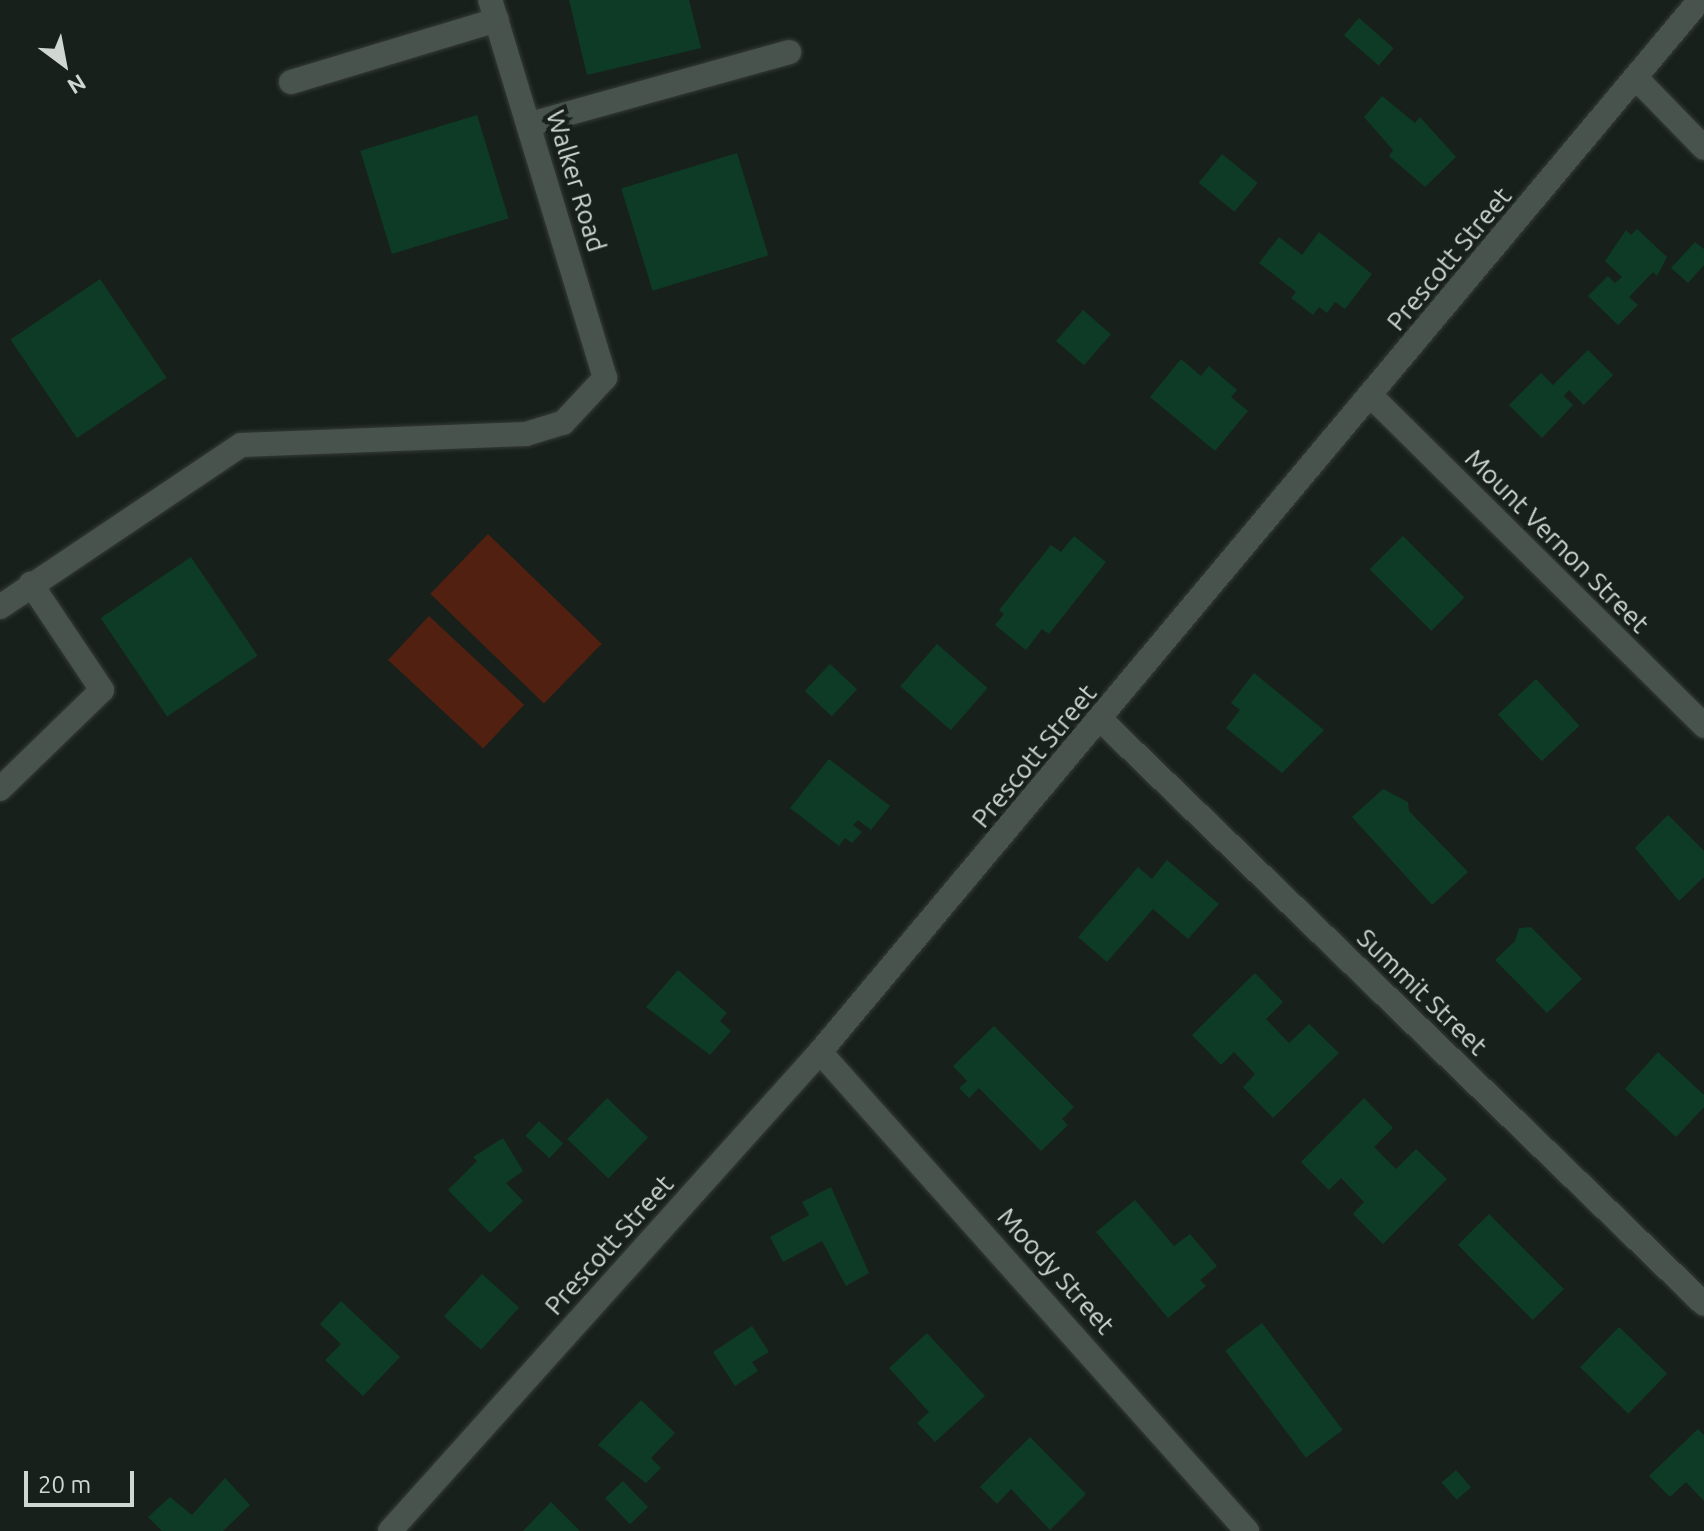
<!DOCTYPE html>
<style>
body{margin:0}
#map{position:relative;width:1704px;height:1531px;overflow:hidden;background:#18201b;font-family:Ubuntu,sans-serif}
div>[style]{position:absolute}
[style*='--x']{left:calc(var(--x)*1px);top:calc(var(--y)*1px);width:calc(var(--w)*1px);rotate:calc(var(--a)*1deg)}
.green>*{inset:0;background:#522011;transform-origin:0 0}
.building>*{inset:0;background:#0e3b25;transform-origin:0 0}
.roads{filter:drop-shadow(0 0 2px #353b37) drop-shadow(0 0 2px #353b37)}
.minor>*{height:24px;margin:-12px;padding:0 12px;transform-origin:12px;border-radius:12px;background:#49534d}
span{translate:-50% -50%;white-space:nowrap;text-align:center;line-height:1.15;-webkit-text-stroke:8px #18201b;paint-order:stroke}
.street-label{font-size:26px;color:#d0d6d2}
.north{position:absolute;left:24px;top:24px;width:80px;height:80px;-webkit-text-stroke:6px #18201b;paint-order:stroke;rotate:148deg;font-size:22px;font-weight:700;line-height:32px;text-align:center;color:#d0d6d2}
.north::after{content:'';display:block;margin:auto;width:28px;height:36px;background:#d0d6d2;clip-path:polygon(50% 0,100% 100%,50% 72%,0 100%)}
.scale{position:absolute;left:24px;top:1471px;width:110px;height:36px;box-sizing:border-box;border:4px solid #d0d6d2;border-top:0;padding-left:10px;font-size:24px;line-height:28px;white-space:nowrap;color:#d0d6d2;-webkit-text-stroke:6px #18201b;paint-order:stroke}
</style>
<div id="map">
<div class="green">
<div style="left:488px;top:534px;width:158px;height:83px;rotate:44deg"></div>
<div style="left:429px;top:616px;width:130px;height:60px;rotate:43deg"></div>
</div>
<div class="building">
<div style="clip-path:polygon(569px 0,689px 0,701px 48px,587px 75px)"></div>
<div style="left:1359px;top:18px;width:46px;height:23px;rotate:41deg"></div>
<div style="clip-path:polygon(1382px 96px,1415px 123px,1420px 117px,1456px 157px,1425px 187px,1389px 156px,1393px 150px,1364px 117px)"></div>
<div style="left:477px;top:115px;width:108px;height:122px;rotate:73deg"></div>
<div style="left:737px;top:153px;width:107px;height:121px;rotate:73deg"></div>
<div style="left:1222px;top:154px;width:46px;height:37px;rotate:39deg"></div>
<div style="clip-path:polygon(1637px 229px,1667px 257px,1657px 276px,1653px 272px,1629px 297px,1638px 305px,1618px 325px,1588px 296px,1608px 276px,1615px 283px,1622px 277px,1605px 261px,1626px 230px,1631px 235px)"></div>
<div style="clip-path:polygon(1319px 232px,1372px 274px,1345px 309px,1335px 302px,1327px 313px,1319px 307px,1313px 315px,1291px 298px,1296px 292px,1259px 263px,1279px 237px,1302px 255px)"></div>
<div style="clip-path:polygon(1695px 242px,1704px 249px,1704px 265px,1688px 283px,1671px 268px)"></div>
<div style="left:100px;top:279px;width:119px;height:108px;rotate:56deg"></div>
<div style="left:1083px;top:310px;width:37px;height:41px;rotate:41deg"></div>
<div style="clip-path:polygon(1588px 350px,1613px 375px,1584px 405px,1569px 390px,1564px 396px,1573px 405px,1542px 438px,1509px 405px,1541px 373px,1553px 385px)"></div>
<div style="clip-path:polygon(1181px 359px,1201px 376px,1209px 366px,1237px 390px,1231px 397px,1248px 411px,1215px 451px,1150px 397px)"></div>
<div style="clip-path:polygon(1074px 536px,1106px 562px,1049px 634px,1042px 629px,1026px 650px,995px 625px,1004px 614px,999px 610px,1051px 545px,1061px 552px)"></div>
<div style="left:1403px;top:536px;width:87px;height:47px;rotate:45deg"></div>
<div style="left:191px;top:557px;width:119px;height:109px;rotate:56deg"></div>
<div style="left:937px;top:644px;width:67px;height:56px;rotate:41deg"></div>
<div style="left:830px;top:664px;width:37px;height:37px;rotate:43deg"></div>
<div style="clip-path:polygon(1254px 673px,1324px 730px,1282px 773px,1226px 728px,1240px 710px,1231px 703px)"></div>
<div style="left:1536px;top:679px;width:64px;height:52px;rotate:47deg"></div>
<div style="clip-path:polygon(829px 759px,890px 806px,871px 830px,858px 820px,853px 825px,862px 832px,852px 843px,845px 838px,839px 846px,790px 808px)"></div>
<div style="clip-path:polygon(1383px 789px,1408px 802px,1409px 811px,1468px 872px,1432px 905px,1352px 817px)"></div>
<div style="clip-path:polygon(1668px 815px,1704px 851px,1704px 877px,1679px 901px,1635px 848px)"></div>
<div style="clip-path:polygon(1167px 860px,1219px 904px,1188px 939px,1153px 909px,1107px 962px,1078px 937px,1138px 867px,1152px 879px)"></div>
<div style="clip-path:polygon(1531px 927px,1582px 979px,1547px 1013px,1495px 960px,1515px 941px,1519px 928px)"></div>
<div style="clip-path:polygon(678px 970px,727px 1013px,720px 1021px,731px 1031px,710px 1055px,646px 1007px)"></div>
<div style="clip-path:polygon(1255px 973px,1283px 1002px,1266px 1019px,1289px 1043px,1309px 1024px,1339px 1053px,1273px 1118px,1243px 1087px,1255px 1074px,1234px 1052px,1221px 1065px,1192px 1035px)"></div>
<div style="clip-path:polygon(994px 1026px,1074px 1107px,1062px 1119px,1068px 1125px,1041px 1151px,979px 1088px,969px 1098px,959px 1088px,967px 1081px,953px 1066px)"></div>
<div style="clip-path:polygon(1658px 1052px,1704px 1095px,1704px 1107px,1676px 1137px,1625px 1089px)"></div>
<div style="left:607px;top:1098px;width:57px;height:57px;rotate:44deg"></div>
<div style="clip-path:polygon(1364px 1098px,1393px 1128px,1374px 1147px,1396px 1169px,1416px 1149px,1447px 1179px,1383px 1244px,1353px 1214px,1364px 1202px,1341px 1178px,1329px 1190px,1301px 1162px)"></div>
<div style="left:539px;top:1121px;width:33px;height:20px;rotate:43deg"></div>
<div style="clip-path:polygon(503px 1138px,523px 1171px,506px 1183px,523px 1201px,490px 1233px,448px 1190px,477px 1161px,473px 1157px)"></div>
<div style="clip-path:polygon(831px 1187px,869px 1273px,846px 1286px,822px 1241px,783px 1262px,770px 1237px,809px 1215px,802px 1202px)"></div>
<div style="clip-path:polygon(1135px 1200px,1174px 1246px,1190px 1234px,1217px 1266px,1200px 1280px,1206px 1286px,1168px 1318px,1096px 1232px)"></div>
<div style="left:1489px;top:1214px;width:106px;height:44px;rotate:45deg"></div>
<div style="left:482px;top:1274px;width:50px;height:57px;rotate:42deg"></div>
<div style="clip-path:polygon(341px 1301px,400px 1357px,363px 1396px,325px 1360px,341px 1344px,320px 1324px)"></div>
<div style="left:1262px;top:1323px;width:134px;height:46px;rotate:53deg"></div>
<div style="clip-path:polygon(752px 1326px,769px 1352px,752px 1362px,758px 1371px,735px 1386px,713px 1352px)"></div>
<div style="left:1619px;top:1327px;width:67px;height:56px;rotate:44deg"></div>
<div style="clip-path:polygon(927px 1333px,985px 1396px,935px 1442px,917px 1423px,929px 1412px,889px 1368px)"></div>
<div style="clip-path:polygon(641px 1400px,675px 1433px,651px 1458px,661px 1468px,646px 1483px,598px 1445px)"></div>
<div style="clip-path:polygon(1698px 1429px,1704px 1435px,1704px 1501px,1686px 1482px,1670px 1497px,1649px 1476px)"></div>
<div style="clip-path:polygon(1030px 1437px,1086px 1494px,1050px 1530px,1011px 1489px,997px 1504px,980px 1487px)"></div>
<div style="left:1456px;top:1470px;width:23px;height:19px;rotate:49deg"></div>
<div style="clip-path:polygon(225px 1478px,250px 1505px,223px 1531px,162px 1531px,148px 1517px,170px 1497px,192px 1515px)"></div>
<div style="left:623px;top:1481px;width:36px;height:25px;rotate:46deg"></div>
<div style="clip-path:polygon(551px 1502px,580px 1531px,523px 1531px)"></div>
</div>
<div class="roads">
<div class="minor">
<div style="--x:1637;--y:79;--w:96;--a:45.8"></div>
<div style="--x:291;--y:82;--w:215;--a:-16.8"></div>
<div style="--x:530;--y:124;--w:269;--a:-15.5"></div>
<div style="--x:1371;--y:396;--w:469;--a:44.7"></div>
<div style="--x:0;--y:607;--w:290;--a:-33.9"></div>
<div style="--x:241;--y:445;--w:285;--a:-2.2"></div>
<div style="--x:526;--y:434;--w:39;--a:-17"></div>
<div style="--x:563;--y:423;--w:62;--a:-47"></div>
<div style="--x:605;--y:378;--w:395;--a:-106.9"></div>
<div style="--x:1101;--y:720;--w:839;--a:44.08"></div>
<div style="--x:0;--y:789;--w:142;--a:-44.1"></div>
<div style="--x:102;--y:690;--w:128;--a:-123.8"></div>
<div style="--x:820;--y:1052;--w:642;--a:48.28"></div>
<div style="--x:390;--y:1531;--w:644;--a:-48.09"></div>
<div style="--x:820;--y:1052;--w:1372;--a:-50.09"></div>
</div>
</div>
<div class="street-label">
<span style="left:576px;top:181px;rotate:73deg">Walker Road</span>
<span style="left:1449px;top:259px;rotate:-50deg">Prescott Street</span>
<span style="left:1557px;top:541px;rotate:45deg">Mount Vernon Street</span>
<span style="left:1034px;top:756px;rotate:-50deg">Prescott Street</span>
<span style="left:1422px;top:992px;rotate:44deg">Summit Street</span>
<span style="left:609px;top:1245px;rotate:-48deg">Prescott Street</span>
<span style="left:1056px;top:1271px;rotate:48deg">Moody Street</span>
</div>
<div class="north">N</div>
<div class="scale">20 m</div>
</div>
